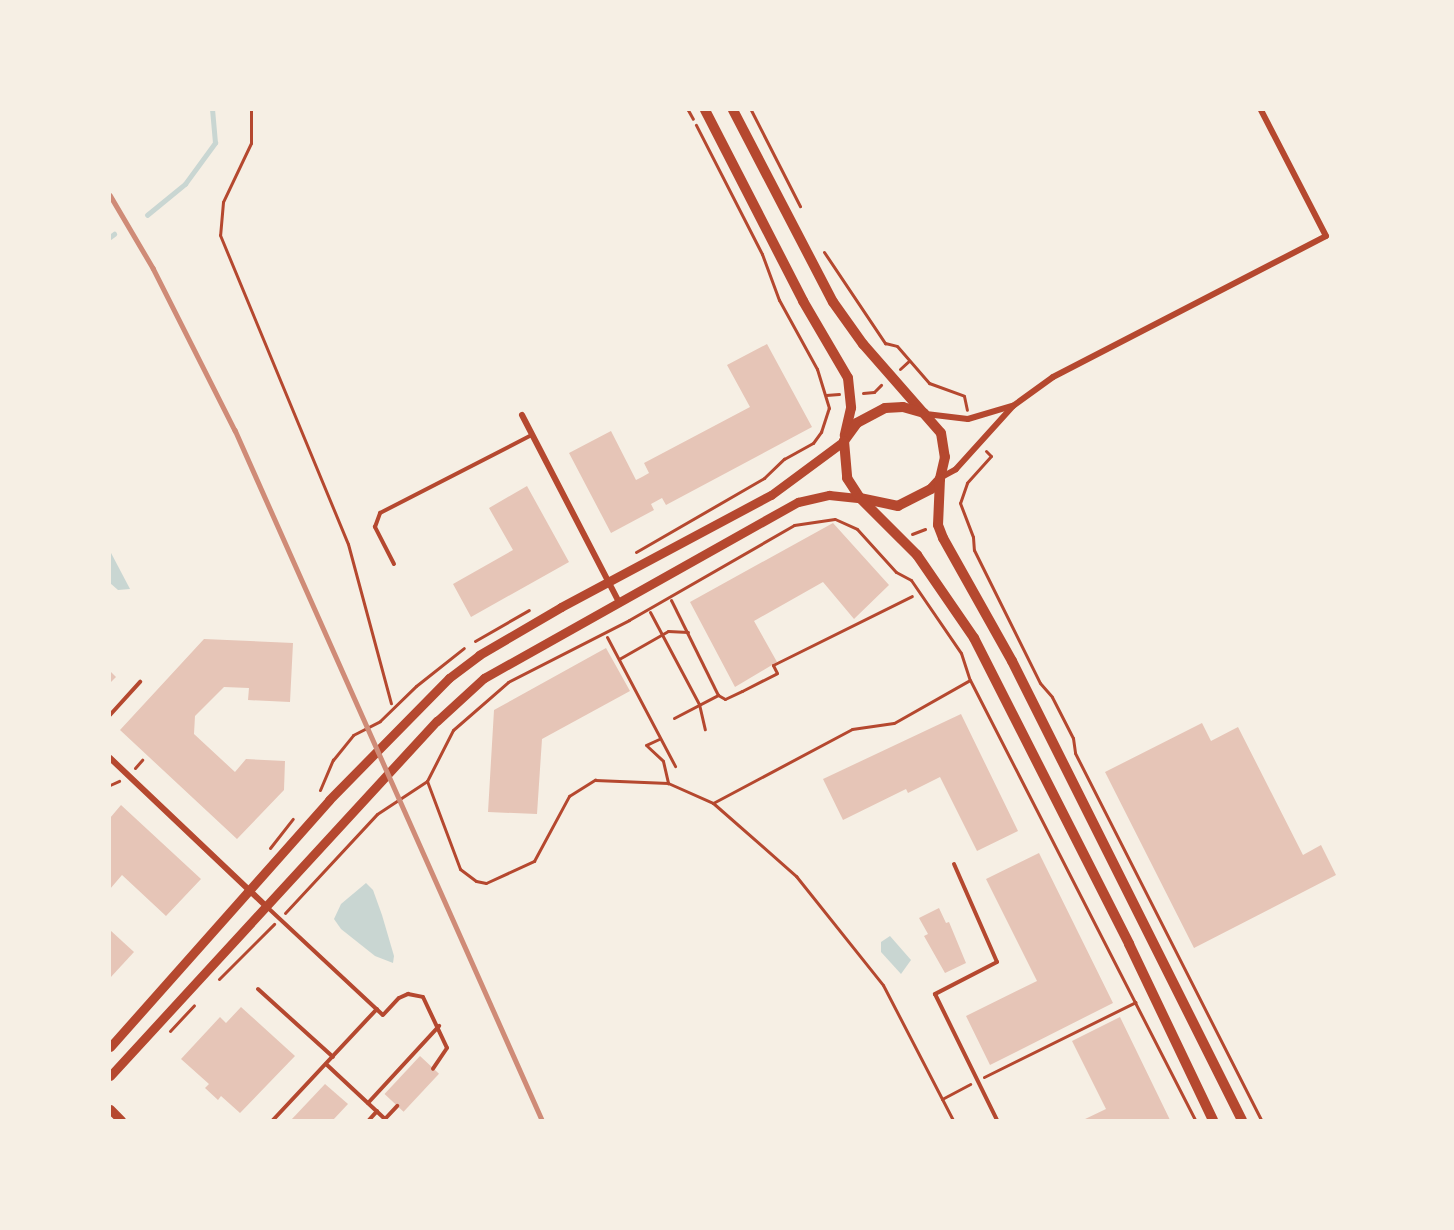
<!DOCTYPE html>
<style>
body{margin:0}
#map{position:relative;width:1454px;height:1230px;overflow:hidden;background:#f6efe4;font-family:Helvetica,sans-serif}
div>[style]{position:absolute}
[style*='--x']{left:calc(var(--x)*1px);top:calc(var(--y)*1px);width:calc(var(--w)*1px);rotate:calc(var(--a)*1deg)}
.water>*{inset:0;background:#c9d6d2}
.stream>*{height:4.5px;margin:-2.25px;padding:0 2.25px;transform-origin:2.25px;border-radius:2.25px;background:#c9d6d2}
.building>*{inset:0;background:#e6c5b7;transform-origin:0 0}
.path>*{height:3px;margin:-1.5px;padding:0 1.5px;transform-origin:1.5px;border-radius:1.5px;background:#b5482f}
.service>*{height:4px;margin:-2px;padding:0 2px;transform-origin:2px;border-radius:2px;background:#b5482f}
.minor>*{height:6px;margin:-3px;padding:0 3px;transform-origin:3px;border-radius:3px;background:#b5482f}
.tertiary>*{height:9px;margin:-4.5px;padding:0 4.5px;transform-origin:4.5px;border-radius:4.5px;background:#b5482f}
.secondary>*{height:10px;margin:-5px;padding:0 5px;transform-origin:5px;border-radius:5px;background:#b5482f}
.rail>*{height:4.5px;margin:-2.25px;padding:0 2.25px;transform-origin:2.25px;border-radius:2.25px;background:#cf8b77}
span{translate:-50% -50%;white-space:nowrap;text-align:center;line-height:1.15;-webkit-text-stroke:6px #f6efe4;paint-order:stroke}
.frame{position:absolute;inset:0;border:111px solid #f6efe4;pointer-events:none}
</style>
<div id="map">
<div class="water">
<div style="clip-path:polygon(110px 551px,130px 589px,118px 590px,110px 583px)"></div>
<div style="clip-path:polygon(366px 883px,373px 890px,382px 915px,394px 956px,393px 963px,375px 956px,341px 929px,334px 919px,341px 904px)"></div>
<div style="clip-path:polygon(890px 936px,911px 960px,901px 974px,881px 952px,881px 942px)"></div>
</div>
<div class="stream">
<div style="--x:147;--y:215;--w:49;--a:-39.2"></div>
<div style="--x:185;--y:184;--w:51;--a:-53.8"></div>
<div style="--x:215;--y:143;--w:33;--a:-95"></div>
<div style="--x:110;--y:237;--w:5;--a:-37"></div>
</div>
<div class="building">
<div style="clip-path:polygon(767px 344px,812px 427px,666px 505px,662px 498px,651px 504px,654px 510px,611px 533px,569px 453px,611px 431px,636px 480px,642px 477px,649px 473px,644px 463px,750px 407px,727px 365px)"></div>
<div style="clip-path:polygon(527px 486px,569px 562px,471px 617px,453px 584px,513px 550px,489px 508px)"></div>
<div style="clip-path:polygon(833px 523px,889px 585px,854px 619px,823px 582px,754px 621px,777px 662px,735px 687px,690px 602px)"></div>
<div style="clip-path:polygon(204px 639px,293px 643px,290px 702px,248px 700px,249px 688px,224px 687px,195px 716px,194px 734px,235px 772px,246px 759px,285px 761px,284px 790px,237px 839px,120px 730px)"></div>
<div style="clip-path:polygon(606px 648px,630px 691px,542px 739px,537px 814px,488px 812px,494px 710px)"></div>
<div style="clip-path:polygon(110px 671px,116px 677px,110px 683px)"></div>
<div style="clip-path:polygon(961px 714px,1018px 831px,977px 851px,940px 777px,908px 793px,906px 789px,843px 820px,823px 779px)"></div>
<div style="clip-path:polygon(1202px 723px,1211px 741px,1238px 727px,1303px 855px,1321px 845px,1336px 875px,1194px 948px,1105px 772px)"></div>
<div style="clip-path:polygon(121px 805px,201px 879px,166px 916px,122px 875px,110px 889px,110px 818px)"></div>
<div style="clip-path:polygon(1039px 853px,1113px 1003px,990px 1065px,966px 1016px,1037px 981px,986px 879px)"></div>
<div style="clip-path:polygon(939px 908px,946px 923px,949px 922px,966px 963px,945px 973px,924px 936px,928px 934px,919px 918px)"></div>
<div style="clip-path:polygon(110px 930px,134px 952px,110px 978px)"></div>
<div style="clip-path:polygon(241px 1007px,295px 1056px,240px 1113px,221px 1096px,218px 1100px,205px 1088px,209px 1084px,181px 1059px,220px 1017px,226px 1023px)"></div>
<div style="clip-path:polygon(1120px 1017px,1170px 1120px,1083px 1120px,1106px 1109px,1072px 1041px)"></div>
<div style="left:420px;top:1056px;width:26px;height:52px;rotate:43deg"></div>
<div style="clip-path:polygon(325px 1084px,348px 1104px,333px 1120px,291px 1120px)"></div>
</div>
<div class="path">
<div style="--x:251;--y:110;--w:33;--a:90"></div>
<div style="--x:251;--y:143;--w:65;--a:115.4"></div>
<div style="--x:223;--y:202;--w:33;--a:95"></div>
<div style="--x:220;--y:235;--w:334;--a:67.5"></div>
<div style="--x:348;--y:544;--w:165;--a:74.9"></div>
<div style="--x:688;--y:110;--w:10;--a:61"></div>
<div style="--x:751;--y:110;--w:108;--a:63"></div>
<div style="--x:824;--y:252;--w:110;--a:56.2"></div>
<div style="--x:885;--y:343;--w:12;--a:14"></div>
<div style="--x:897;--y:346;--w:49;--a:49.1"></div>
<div style="--x:929;--y:383;--w:37;--a:20"></div>
<div style="--x:964;--y:396;--w:14;--a:78"></div>
<div style="--x:900;--y:369;--w:12;--a:-42"></div>
<div style="--x:863;--y:393;--w:11;--a:-5"></div>
<div style="--x:874;--y:392;--w:10;--a:-45"></div>
<div style="--x:826;--y:395;--w:13;--a:-4"></div>
<div style="--x:986;--y:451;--w:7;--a:45"></div>
<div style="--x:991;--y:456;--w:36;--a:132"></div>
<div style="--x:967;--y:483;--w:21;--a:109"></div>
<div style="--x:960;--y:503;--w:36;--a:69"></div>
<div style="--x:973;--y:537;--w:13;--a:86"></div>
<div style="--x:974;--y:550;--w:148;--a:63.6"></div>
<div style="--x:1040;--y:683;--w:18;--a:49"></div>
<div style="--x:1052;--y:697;--w:46;--a:62.9"></div>
<div style="--x:1073;--y:738;--w:15;--a:82"></div>
<div style="--x:1075;--y:753;--w:411;--a:63.1"></div>
<div style="--x:912;--y:534;--w:14;--a:-21"></div>
<div style="--x:636;--y:552;--w:148;--a:-30"></div>
<div style="--x:764;--y:478;--w:28;--a:-44"></div>
<div style="--x:784;--y:459;--w:33;--a:-29"></div>
<div style="--x:813;--y:443;--w:14;--a:-54"></div>
<div style="--x:821;--y:432;--w:25;--a:-72"></div>
<div style="--x:829;--y:408;--w:41;--a:-107.1"></div>
<div style="--x:817;--y:369;--w:79;--a:-118.8"></div>
<div style="--x:779;--y:300;--w:49;--a:-110.3"></div>
<div style="--x:762;--y:254;--w:145;--a:-117.1"></div>
<div style="--x:671;--y:600;--w:106;--a:63.7"></div>
<div style="--x:650;--y:612;--w:104;--a:62"></div>
<div style="--x:699;--y:704;--w:26;--a:77"></div>
<div style="--x:607;--y:637;--w:146;--a:62.2"></div>
<div style="--x:475;--y:641;--w:62;--a:-29.9"></div>
<div style="--x:619;--y:659;--w:56;--a:-29.7"></div>
<div style="--x:668;--y:631;--w:20;--a:3"></div>
<div style="--x:674;--y:718;--w:50;--a:-27.6"></div>
<div style="--x:718;--y:695;--w:8;--a:30"></div>
<div style="--x:725;--y:699;--w:19;--a:-25"></div>
<div style="--x:742;--y:691;--w:39;--a:-27"></div>
<div style="--x:777;--y:673;--w:9;--a:-117"></div>
<div style="--x:773;--y:665;--w:155;--a:-26.4"></div>
<div style="--x:659;--y:739;--w:14;--a:155"></div>
<div style="--x:646;--y:745;--w:23;--a:43"></div>
<div style="--x:663;--y:761;--w:23;--a:77"></div>
<div style="--x:135;--y:768;--w:11;--a:-49"></div>
<div style="--x:427;--y:781;--w:94;--a:69.4"></div>
<div style="--x:460;--y:869;--w:20;--a:37"></div>
<div style="--x:476;--y:881;--w:10;--a:11"></div>
<div style="--x:486;--y:883;--w:53;--a:-24.6"></div>
<div style="--x:534;--y:861;--w:74;--a:-61.7"></div>
<div style="--x:569;--y:796;--w:31;--a:-32"></div>
<div style="--x:595;--y:780;--w:73;--a:2.4"></div>
<div style="--x:668;--y:783;--w:49;--a:24"></div>
<div style="--x:713;--y:803;--w:111;--a:41.3"></div>
<div style="--x:796;--y:876;--w:139;--a:51.4"></div>
<div style="--x:883;--y:985;--w:152;--a:62.6"></div>
<div style="--x:110;--y:785;--w:10;--a:-24"></div>
<div style="--x:320;--y:790;--w:33;--a:-67"></div>
<div style="--x:333;--y:760;--w:32;--a:-51"></div>
<div style="--x:353;--y:735;--w:30;--a:-27"></div>
<div style="--x:380;--y:721;--w:50;--a:-44.2"></div>
<div style="--x:416;--y:686;--w:61;--a:-38.4"></div>
<div style="--x:713;--y:803;--w:157;--a:-28"></div>
<div style="--x:852;--y:729;--w:42;--a:-8.1"></div>
<div style="--x:894;--y:723;--w:87;--a:-29.5"></div>
<div style="--x:270;--y:848;--w:37;--a:-52"></div>
<div style="--x:285;--y:913;--w:135;--a:-47.1"></div>
<div style="--x:377;--y:814;--w:60;--a:-33.4"></div>
<div style="--x:427;--y:781;--w:57;--a:-63"></div>
<div style="--x:453;--y:730;--w:73;--a:-41.1"></div>
<div style="--x:508;--y:682;--w:136;--a:-27.1"></div>
<div style="--x:629;--y:620;--w:190;--a:-29.9"></div>
<div style="--x:794;--y:525;--w:41;--a:-8.3"></div>
<div style="--x:835;--y:519;--w:24;--a:24"></div>
<div style="--x:857;--y:529;--w:58;--a:47.8"></div>
<div style="--x:896;--y:572;--w:17;--a:28"></div>
<div style="--x:911;--y:580;--w:88;--a:55.6"></div>
<div style="--x:961;--y:653;--w:28;--a:72"></div>
<div style="--x:970;--y:680;--w:494;--a:62.9"></div>
<div style="--x:219;--y:979;--w:78;--a:-45"></div>
<div style="--x:170;--y:1031;--w:35;--a:-47"></div>
<div style="--x:984;--y:1077;--w:169;--a:-26.3"></div>
<div style="--x:942;--y:1099;--w:32;--a:-28"></div>
</div>
<div class="service">
<div style="--x:394;--y:564;--w:42;--a:-117.2"></div>
<div style="--x:375;--y:527;--w:15;--a:-70"></div>
<div style="--x:380;--y:513;--w:171;--a:-27.2"></div>
<div style="--x:110;--y:715;--w:45;--a:-47.7"></div>
<div style="--x:954;--y:864;--w:107;--a:66.3"></div>
<div style="--x:997;--y:962;--w:70;--a:152.7"></div>
<div style="--x:935;--y:994;--w:140;--a:63.8"></div>
<div style="--x:267;--y:907;--w:158;--a:43"></div>
<div style="--x:383;--y:1015;--w:23;--a:-47"></div>
<div style="--x:399;--y:998;--w:10;--a:-24"></div>
<div style="--x:408;--y:994;--w:15;--a:11"></div>
<div style="--x:423;--y:997;--w:56;--a:64.8"></div>
<div style="--x:447;--y:1048;--w:25;--a:124"></div>
<div style="--x:258;--y:989;--w:101;--a:42.2"></div>
<div style="--x:326;--y:1064;--w:81;--a:43"></div>
<div style="--x:385;--y:1119;--w:18;--a:-47"></div>
<div style="--x:368;--y:1103;--w:105;--a:-47.3"></div>
<div style="--x:273;--y:1120;--w:152;--a:-46.9"></div>
<div style="--x:369;--y:1120;--w:12;--a:-48"></div>
</div>
<div class="minor">
<div style="--x:926;--y:414;--w:42;--a:6.8"></div>
<div style="--x:968;--y:419;--w:46;--a:-16.5"></div>
<div style="--x:522;--y:415;--w:211;--a:62.6"></div>
<div style="--x:940;--y:478;--w:18;--a:-29"></div>
<div style="--x:956;--y:469;--w:85;--a:-47.9"></div>
<div style="--x:1013;--y:406;--w:49;--a:-35.9"></div>
<div style="--x:1053;--y:377;--w:307;--a:-27.3"></div>
<div style="--x:1326;--y:236;--w:142;--a:-117.3"></div>
<div style="--x:110;--y:758;--w:214;--a:43.5"></div>
</div>
<div class="tertiary">
<div style="--x:110;--y:1047;--w:330;--a:-48.4"></div>
<div style="--x:329;--y:800;--w:171;--a:-45.5"></div>
<div style="--x:449;--y:678;--w:38;--a:-37"></div>
<div style="--x:479;--y:655;--w:95;--a:-30.3"></div>
<div style="--x:561;--y:607;--w:238;--a:-28.1"></div>
<div style="--x:771;--y:495;--w:91;--a:-36.5"></div>
<div style="--x:110;--y:1076;--w:483;--a:-47.4"></div>
<div style="--x:437;--y:721;--w:64;--a:-42.5"></div>
<div style="--x:484;--y:678;--w:360;--a:-29.3"></div>
<div style="--x:798;--y:502;--w:32;--a:-13"></div>
<div style="--x:829;--y:495;--w:31;--a:6"></div>
<div style="--x:110;--y:1109;--w:16;--a:45"></div>
</div>
<div class="secondary">
<div style="--x:705;--y:110;--w:215;--a:62.8"></div>
<div style="--x:803;--y:301;--w:89;--a:59.7"></div>
<div style="--x:848;--y:378;--w:30;--a:84"></div>
<div style="--x:851;--y:408;--w:28;--a:103"></div>
<div style="--x:733;--y:110;--w:216;--a:62.5"></div>
<div style="--x:833;--y:302;--w:52;--a:54.5"></div>
<div style="--x:863;--y:344;--w:118;--a:48.8"></div>
<div style="--x:941;--y:433;--w:24;--a:81"></div>
<div style="--x:945;--y:457;--w:23;--a:103"></div>
<div style="--x:940;--y:479;--w:13;--a:132"></div>
<div style="--x:931;--y:489;--w:37;--a:153"></div>
<div style="--x:898;--y:506;--w:38;--a:-168"></div>
<div style="--x:924;--y:413;--w:22;--a:-164"></div>
<div style="--x:903;--y:407;--w:18;--a:177"></div>
<div style="--x:885;--y:408;--w:32;--a:152"></div>
<div style="--x:857;--y:423;--w:22;--a:126"></div>
<div style="--x:844;--y:441;--w:37;--a:85"></div>
<div style="--x:847;--y:478;--w:24;--a:57"></div>
<div style="--x:860;--y:498;--w:81;--a:45"></div>
<div style="--x:917;--y:555;--w:101;--a:55.5"></div>
<div style="--x:974;--y:638;--w:343;--a:63.1"></div>
<div style="--x:1129;--y:944;--w:195;--a:64.5"></div>
<div style="--x:940;--y:479;--w:46;--a:92.5"></div>
<div style="--x:938;--y:525;--w:14;--a:69"></div>
<div style="--x:943;--y:538;--w:141;--a:60.7"></div>
<div style="--x:1012;--y:661;--w:513;--a:63.39"></div>
</div>
<div class="rail">
<div style="--x:110;--y:195;--w:85;--a:59.5"></div>
<div style="--x:153;--y:268;--w:182;--a:63.2"></div>
<div style="--x:235;--y:430;--w:755;--a:66.01"></div>
</div>
<div class="frame"></div>
</div>
